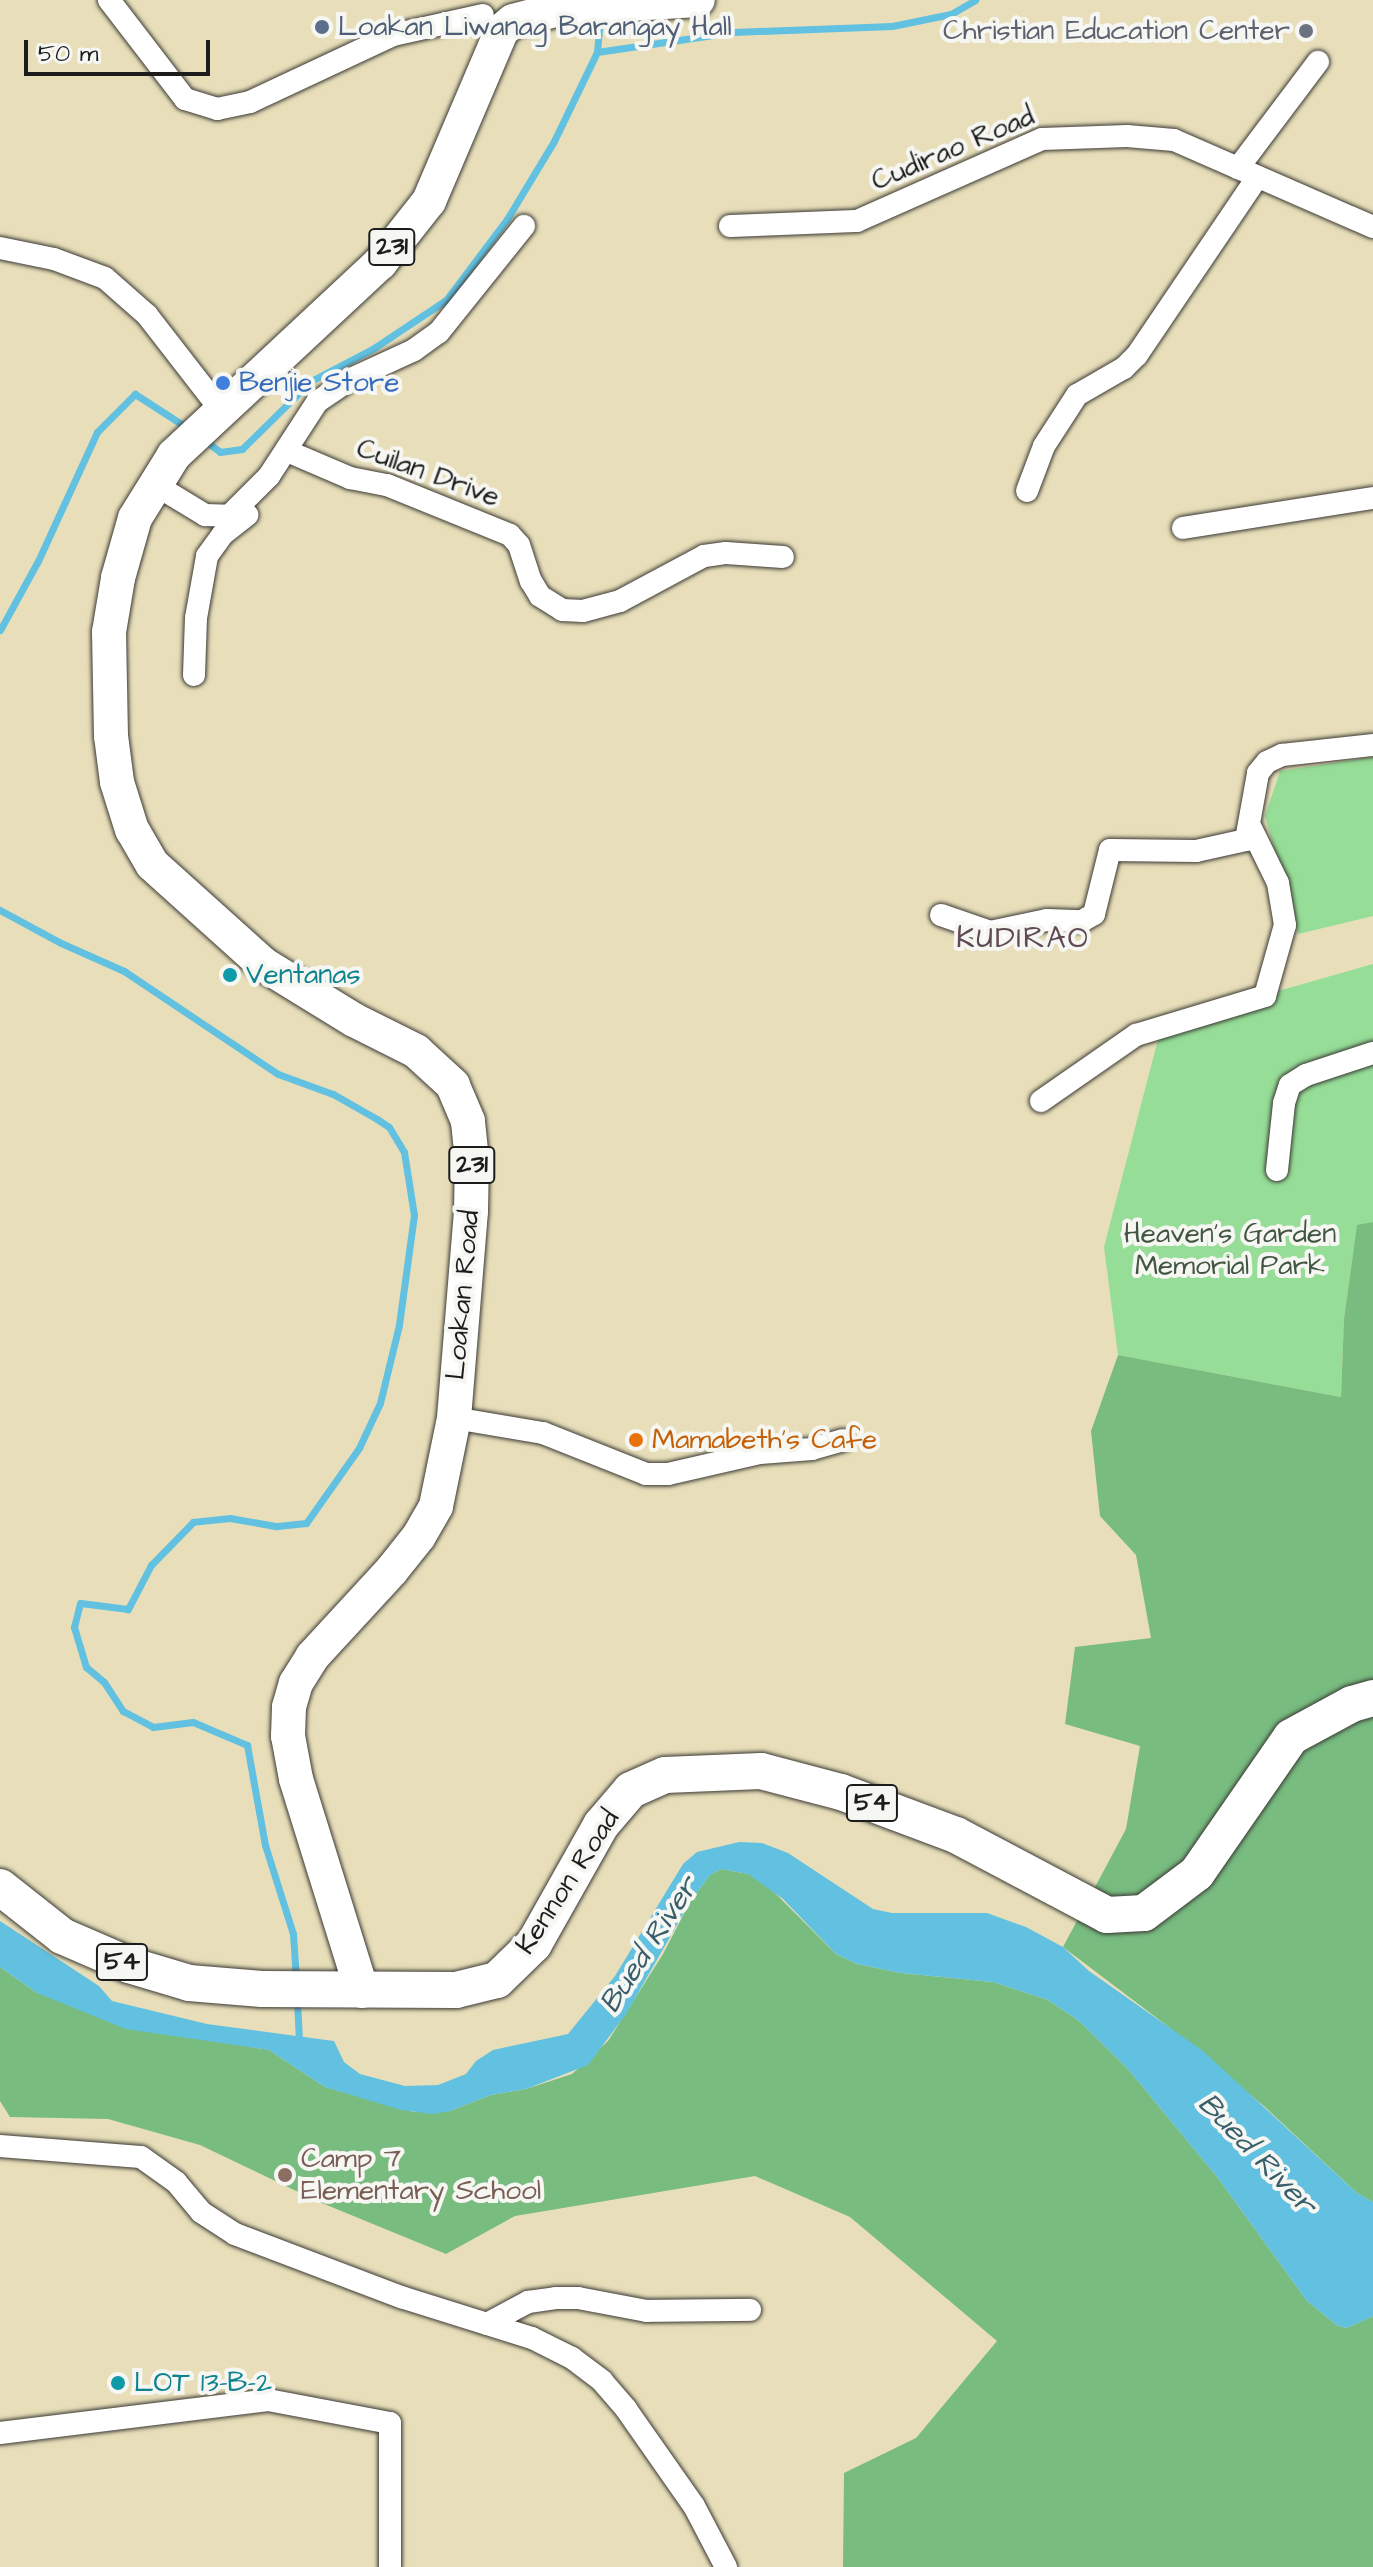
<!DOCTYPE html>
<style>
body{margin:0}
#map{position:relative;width:1373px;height:2567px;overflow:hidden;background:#e8dfba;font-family:"Architects Daughter",sans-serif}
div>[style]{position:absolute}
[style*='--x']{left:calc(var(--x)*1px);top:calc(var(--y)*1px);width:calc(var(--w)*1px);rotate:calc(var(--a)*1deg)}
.green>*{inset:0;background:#96dd97}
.forest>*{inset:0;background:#78bc80}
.water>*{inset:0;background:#62c1e0}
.stream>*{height:7px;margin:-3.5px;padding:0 3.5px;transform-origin:3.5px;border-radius:3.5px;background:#62c1e0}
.roads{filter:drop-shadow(0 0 2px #3b3934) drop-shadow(0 0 2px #3b3934)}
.minor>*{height:22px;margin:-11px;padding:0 11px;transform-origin:11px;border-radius:11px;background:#fff}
.primary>*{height:34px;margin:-17px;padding:0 17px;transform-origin:17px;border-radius:17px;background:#fff}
.trunk>*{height:36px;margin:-18px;padding:0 18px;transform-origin:18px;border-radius:18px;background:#fff}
.dots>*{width:22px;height:22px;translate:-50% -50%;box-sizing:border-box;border:4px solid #f6f6f2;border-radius:50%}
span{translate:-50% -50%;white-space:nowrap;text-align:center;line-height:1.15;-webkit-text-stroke:8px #f6f6f2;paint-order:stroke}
.shield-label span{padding:2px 6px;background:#f6f6f2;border:2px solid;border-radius:6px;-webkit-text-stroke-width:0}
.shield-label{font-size:26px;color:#1c1c1c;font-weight:700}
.service-label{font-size:28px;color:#4e5e75}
.left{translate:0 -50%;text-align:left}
.worship-label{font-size:28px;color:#5b616d}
.right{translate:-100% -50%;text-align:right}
.street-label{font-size:28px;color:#1c1c1c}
.shop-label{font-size:28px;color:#366cbe}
.culture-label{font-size:28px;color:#0d838f}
.park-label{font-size:28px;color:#415641}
.food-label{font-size:28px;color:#c56008}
.education-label{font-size:28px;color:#785e54}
.neighbourhood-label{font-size:30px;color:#604a54;letter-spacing:2px}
.water-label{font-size:30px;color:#385e6a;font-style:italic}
.scale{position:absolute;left:24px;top:40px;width:186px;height:36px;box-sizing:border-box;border:4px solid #1c1c1c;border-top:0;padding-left:10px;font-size:24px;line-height:28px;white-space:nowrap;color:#1c1c1c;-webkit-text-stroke:6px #f6f6f2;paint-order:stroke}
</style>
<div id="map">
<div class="green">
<div style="clip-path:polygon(1373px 757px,1373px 916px,1298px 934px,1265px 816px,1280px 771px)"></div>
<div style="clip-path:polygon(1373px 964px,1373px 1222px,1357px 1226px,1344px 1319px,1341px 1397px,1118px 1355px,1104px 1247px,1162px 1024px)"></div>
</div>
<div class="forest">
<div style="clip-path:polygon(1373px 1222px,1373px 2202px,1357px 2193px,1265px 2107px,1170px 2028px,1063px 1947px,1126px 1829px,1140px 1746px,1065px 1724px,1075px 1647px,1151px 1638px,1136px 1555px,1100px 1516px,1091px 1431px,1118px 1355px,1341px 1397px,1344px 1319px,1357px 1225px)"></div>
<div style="clip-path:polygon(721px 1869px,748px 1874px,767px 1885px,836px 1954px,857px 1964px,901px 1973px,993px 1982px,1048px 2000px,1078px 2020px,1127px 2068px,1218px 2178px,1307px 2301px,1338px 2326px,1347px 2328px,1373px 2316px,1373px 2567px,843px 2567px,844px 2473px,916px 2438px,997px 2341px,850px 2217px,755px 2176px,515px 2216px,446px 2254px,317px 2201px,200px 2145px,108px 2119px,10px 2117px,0 2101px,0 1967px,37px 1993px,203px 2039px,269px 2050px,325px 2087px,414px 2112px,450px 2111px,491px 2095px,526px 2089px,572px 2074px,608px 2041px,663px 1954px,690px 1902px,710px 1875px)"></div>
</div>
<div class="water">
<div style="clip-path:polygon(739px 1842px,762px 1843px,788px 1853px,873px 1909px,892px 1913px,987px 1913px,1026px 1927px,1063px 1947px,1089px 1971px,1203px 2051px,1357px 2193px,1373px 2202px,1373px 2316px,1347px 2328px,1338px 2326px,1307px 2301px,1218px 2178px,1127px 2068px,1078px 2020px,1048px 2000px,993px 1982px,901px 1973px,857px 1964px,836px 1954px,783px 1899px,748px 1874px,721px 1869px,710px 1875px,690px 1902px,626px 2014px,588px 2065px,526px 2089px,491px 2095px,450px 2111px,432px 2114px,401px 2110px,325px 2087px,269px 2050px,126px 2029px,37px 1993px,0 1967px,0 1921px,99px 1986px,112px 2001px,207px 2024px,334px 2041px,344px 2062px,360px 2074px,405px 2086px,438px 2085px,466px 2074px,476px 2061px,493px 2050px,568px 2034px,615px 1976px,683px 1864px,697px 1852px)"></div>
</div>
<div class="stream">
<div style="--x:597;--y:52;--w:138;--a:-8.3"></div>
<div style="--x:734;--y:32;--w:158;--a:-2.2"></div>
<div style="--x:892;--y:26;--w:60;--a:-11.5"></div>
<div style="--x:951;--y:14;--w:28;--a:-30"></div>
<div style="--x:203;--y:439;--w:21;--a:37"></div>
<div style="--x:220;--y:452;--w:22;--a:-8"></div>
<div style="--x:242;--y:449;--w:97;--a:-44.6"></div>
<div style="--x:311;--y:381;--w:71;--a:-27.6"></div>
<div style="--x:374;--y:348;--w:87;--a:-33.7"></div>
<div style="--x:446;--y:300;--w:101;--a:-53"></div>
<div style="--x:507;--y:219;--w:91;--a:-58.9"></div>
<div style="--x:554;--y:141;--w:99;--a:-64.2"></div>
<div style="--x:597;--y:52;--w:38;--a:-85"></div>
<div style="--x:0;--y:630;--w:79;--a:-61.2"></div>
<div style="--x:38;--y:561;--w:142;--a:-65.4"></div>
<div style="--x:97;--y:432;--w:54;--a:-45"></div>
<div style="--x:135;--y:394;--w:64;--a:32.9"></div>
<div style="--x:0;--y:910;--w:69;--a:28.4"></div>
<div style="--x:61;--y:943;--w:69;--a:24"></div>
<div style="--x:124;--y:971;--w:185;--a:33.8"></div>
<div style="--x:278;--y:1074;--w:59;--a:20"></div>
<div style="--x:333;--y:1094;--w:51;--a:29.6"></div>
<div style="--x:377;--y:1119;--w:14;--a:34"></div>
<div style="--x:389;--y:1127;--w:29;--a:59"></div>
<div style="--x:404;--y:1152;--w:64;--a:81"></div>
<div style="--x:414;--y:1215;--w:111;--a:97.8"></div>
<div style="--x:399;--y:1325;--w:80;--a:103.7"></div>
<div style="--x:380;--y:1403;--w:50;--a:115"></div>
<div style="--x:359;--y:1448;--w:92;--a:125.2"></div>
<div style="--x:306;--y:1523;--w:31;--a:174"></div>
<div style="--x:275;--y:1526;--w:46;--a:-169.9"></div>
<div style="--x:230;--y:1518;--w:37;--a:174"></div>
<div style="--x:193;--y:1522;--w:60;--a:134.3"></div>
<div style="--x:151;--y:1565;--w:50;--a:117.6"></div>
<div style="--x:128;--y:1609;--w:48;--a:-172.9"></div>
<div style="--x:80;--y:1603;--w:25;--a:104"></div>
<div style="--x:74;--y:1627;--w:42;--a:73.3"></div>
<div style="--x:86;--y:1667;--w:23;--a:40"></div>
<div style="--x:104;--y:1682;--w:35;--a:57"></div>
<div style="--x:123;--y:1711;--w:34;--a:28"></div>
<div style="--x:153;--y:1727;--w:40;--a:-7.1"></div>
<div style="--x:193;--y:1722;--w:59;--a:23.1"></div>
<div style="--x:247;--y:1745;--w:102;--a:79.8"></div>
<div style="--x:265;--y:1845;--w:93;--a:72.5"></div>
<div style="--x:293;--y:1934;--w:45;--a:86.2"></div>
<div style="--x:297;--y:2000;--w:41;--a:87.2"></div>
</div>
<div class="roads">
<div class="minor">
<div style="--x:109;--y:0;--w:125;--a:52.5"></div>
<div style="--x:185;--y:99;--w:34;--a:17"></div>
<div style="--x:217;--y:109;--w:34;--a:-12"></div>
<div style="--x:250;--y:102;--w:158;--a:-25.1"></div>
<div style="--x:393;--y:35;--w:92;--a:-12.5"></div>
<div style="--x:1238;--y:168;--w:133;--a:-53"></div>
<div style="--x:730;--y:226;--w:127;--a:-2.3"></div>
<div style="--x:857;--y:221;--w:202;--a:-23.9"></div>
<div style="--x:1042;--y:139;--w:85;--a:-2"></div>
<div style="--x:1127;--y:136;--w:47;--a:4.9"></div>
<div style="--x:1174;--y:140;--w:217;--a:23.6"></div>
<div style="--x:0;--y:248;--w:55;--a:11.5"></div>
<div style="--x:54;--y:259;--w:54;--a:20.4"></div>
<div style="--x:105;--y:278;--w:56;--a:41.4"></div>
<div style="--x:147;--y:315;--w:124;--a:52.2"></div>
<div style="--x:287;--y:451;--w:69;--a:23.2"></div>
<div style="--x:350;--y:478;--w:38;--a:11"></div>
<div style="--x:387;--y:485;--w:133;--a:22.1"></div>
<div style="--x:510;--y:535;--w:13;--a:48"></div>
<div style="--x:519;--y:545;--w:38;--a:72"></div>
<div style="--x:531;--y:581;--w:17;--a:59"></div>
<div style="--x:540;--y:596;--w:26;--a:32"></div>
<div style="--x:562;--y:610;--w:21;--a:3"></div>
<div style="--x:583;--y:611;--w:38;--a:-15"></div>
<div style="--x:620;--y:601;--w:95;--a:-28.2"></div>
<div style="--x:704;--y:556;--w:22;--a:-8"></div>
<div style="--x:726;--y:553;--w:57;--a:4"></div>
<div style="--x:154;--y:484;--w:60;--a:31.3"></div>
<div style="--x:205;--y:515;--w:24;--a:2"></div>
<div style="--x:229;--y:516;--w:57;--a:-45"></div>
<div style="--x:269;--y:476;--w:88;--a:-57"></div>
<div style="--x:317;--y:402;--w:41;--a:-34.1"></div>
<div style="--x:351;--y:379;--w:69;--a:-24.7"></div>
<div style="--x:414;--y:350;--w:31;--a:-36"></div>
<div style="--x:439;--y:332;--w:136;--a:-51.3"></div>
<div style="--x:1027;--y:491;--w:48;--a:-69.3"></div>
<div style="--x:1044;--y:446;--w:61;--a:-57.1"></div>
<div style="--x:1077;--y:395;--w:54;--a:-29.9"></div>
<div style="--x:1124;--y:368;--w:18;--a:-45"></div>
<div style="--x:1137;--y:355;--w:214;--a:-55.9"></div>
<div style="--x:1183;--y:528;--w:192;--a:-9"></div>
<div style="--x:194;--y:675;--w:57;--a:-88"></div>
<div style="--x:196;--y:618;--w:63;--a:-79.9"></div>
<div style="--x:207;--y:556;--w:27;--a:-54"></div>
<div style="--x:223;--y:534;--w:31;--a:-38"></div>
<div style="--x:941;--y:915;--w:52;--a:19.1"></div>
<div style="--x:990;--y:932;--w:58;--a:-11.9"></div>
<div style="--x:1047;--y:920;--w:35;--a:2"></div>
<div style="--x:1082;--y:921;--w:14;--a:-30"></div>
<div style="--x:1094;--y:914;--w:66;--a:-76"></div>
<div style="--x:1110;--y:850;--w:86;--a:0.7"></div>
<div style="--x:1196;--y:851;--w:51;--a:-12.4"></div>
<div style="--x:1246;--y:840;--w:68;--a:-79.8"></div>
<div style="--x:1258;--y:773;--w:14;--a:-51"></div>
<div style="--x:1267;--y:762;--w:17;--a:-25"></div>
<div style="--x:1282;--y:755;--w:92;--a:-6.3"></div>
<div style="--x:1041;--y:1101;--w:116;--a:-34.8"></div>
<div style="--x:1136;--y:1035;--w:135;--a:-16.8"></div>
<div style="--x:1265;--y:996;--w:74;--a:-74.3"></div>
<div style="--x:1285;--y:925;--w:43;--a:-99.5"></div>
<div style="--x:1278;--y:883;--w:61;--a:-116.1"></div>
<div style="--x:1277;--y:1170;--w:67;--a:-84"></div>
<div style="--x:1284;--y:1103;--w:19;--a:-72"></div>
<div style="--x:1290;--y:1085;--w:19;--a:-32"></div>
<div style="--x:1306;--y:1075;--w:71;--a:-18.2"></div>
<div style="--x:454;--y:1418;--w:90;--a:9.6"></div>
<div style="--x:543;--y:1433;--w:111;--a:21.7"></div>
<div style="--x:646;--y:1474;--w:22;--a:0"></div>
<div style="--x:668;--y:1474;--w:94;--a:-12.9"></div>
<div style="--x:760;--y:1453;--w:52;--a:-4.4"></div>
<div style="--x:812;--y:1449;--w:32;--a:-16"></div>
<div style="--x:0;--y:2146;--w:141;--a:4.5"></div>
<div style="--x:141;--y:2157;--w:43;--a:35.5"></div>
<div style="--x:176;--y:2182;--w:39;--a:50"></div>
<div style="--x:201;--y:2212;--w:40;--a:32.9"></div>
<div style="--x:235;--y:2234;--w:178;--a:20.8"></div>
<div style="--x:401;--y:2297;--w:137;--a:17.4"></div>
<div style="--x:532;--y:2338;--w:45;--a:26.6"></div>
<div style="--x:572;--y:2358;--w:38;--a:37"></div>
<div style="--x:602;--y:2381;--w:37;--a:49"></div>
<div style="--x:626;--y:2409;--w:118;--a:55"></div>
<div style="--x:694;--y:2506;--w:69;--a:62.3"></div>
<div style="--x:487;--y:2324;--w:47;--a:-28.2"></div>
<div style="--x:528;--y:2302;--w:28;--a:-8"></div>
<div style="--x:556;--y:2298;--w:22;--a:0"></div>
<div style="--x:578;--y:2298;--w:70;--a:10.7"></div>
<div style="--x:647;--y:2311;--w:103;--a:-0.6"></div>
<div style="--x:0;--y:2433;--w:270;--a:-7"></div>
<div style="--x:268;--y:2400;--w:124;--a:10.7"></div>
<div style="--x:390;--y:2423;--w:144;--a:90"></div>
</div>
<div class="primary">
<div style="--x:362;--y:1991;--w:222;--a:-107.3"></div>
<div style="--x:296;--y:1779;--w:44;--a:-100.5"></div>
<div style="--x:288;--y:1736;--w:29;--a:-88"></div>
<div style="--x:289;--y:1707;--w:25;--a:-74"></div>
<div style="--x:296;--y:1683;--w:31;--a:-58"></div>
<div style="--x:312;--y:1657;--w:118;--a:-47.4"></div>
<div style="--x:392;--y:1570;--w:43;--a:-51.5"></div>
<div style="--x:419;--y:1536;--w:34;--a:-60"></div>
<div style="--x:436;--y:1506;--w:90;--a:-78.4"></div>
<div style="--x:454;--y:1418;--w:208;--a:-85.3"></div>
<div style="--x:471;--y:1211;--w:51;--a:-88.9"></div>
<div style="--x:472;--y:1160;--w:39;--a:-96"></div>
<div style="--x:468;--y:1121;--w:39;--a:-113"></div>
<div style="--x:453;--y:1085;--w:50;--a:-137.4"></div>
<div style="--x:416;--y:1051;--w:69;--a:-153.4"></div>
<div style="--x:354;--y:1020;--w:107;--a:-148.4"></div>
<div style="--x:263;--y:964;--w:149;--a:-138"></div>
<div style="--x:152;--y:864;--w:39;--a:-120"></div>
<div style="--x:132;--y:830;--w:50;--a:-107.4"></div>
<div style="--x:117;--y:782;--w:46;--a:-97.4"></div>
<div style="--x:111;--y:736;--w:104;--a:-91.1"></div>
<div style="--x:109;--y:632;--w:55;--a:-80.5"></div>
<div style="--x:118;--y:578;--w:62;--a:-74.2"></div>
<div style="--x:135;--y:518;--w:74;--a:-58.2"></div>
<div style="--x:174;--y:455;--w:282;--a:-43"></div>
<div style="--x:380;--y:263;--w:79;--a:-51.7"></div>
<div style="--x:429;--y:201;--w:186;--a:-66.9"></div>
<div style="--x:502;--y:30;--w:14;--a:-39"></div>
<div style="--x:513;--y:21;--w:52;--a:-14.6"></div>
<div style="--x:563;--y:8;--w:135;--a:-3.4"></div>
</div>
<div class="trunk">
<div style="--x:0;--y:1887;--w:79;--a:38.3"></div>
<div style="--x:62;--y:1936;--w:73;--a:23.4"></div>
<div style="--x:129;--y:1965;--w:63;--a:16.7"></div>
<div style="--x:189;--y:1983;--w:73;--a:4.7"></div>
<div style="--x:262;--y:1989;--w:194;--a:0.3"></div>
<div style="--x:456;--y:1990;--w:42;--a:-13.7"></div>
<div style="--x:497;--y:1980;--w:52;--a:-44.2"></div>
<div style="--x:534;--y:1944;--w:137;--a:-60.6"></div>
<div style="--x:601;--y:1825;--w:46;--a:-49.4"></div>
<div style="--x:631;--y:1790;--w:37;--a:-24"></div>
<div style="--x:665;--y:1775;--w:96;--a:-2.4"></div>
<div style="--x:761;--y:1771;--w:83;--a:14.7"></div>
<div style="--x:841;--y:1792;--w:123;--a:20.5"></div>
<div style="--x:956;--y:1835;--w:171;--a:27.9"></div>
<div style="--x:1107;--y:1915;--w:37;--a:-3"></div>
<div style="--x:1144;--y:1913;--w:66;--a:-37"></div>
<div style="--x:1197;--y:1873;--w:165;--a:-55.3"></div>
<div style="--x:1291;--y:1737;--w:69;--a:-28.4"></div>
<div style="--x:1352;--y:1704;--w:22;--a:-16"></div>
</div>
</div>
<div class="dots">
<div style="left:322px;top:27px;background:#5c6f8a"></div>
<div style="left:1306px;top:31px;background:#6b7280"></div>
<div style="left:223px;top:383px;background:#3f7fe0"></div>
<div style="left:230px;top:975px;background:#0f9aa8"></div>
<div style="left:636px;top:1440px;background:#e8710a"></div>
<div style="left:285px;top:2175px;background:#8d6e63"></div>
<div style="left:118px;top:2383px;background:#0f9aa8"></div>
</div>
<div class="shield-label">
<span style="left:392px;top:247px">231</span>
<span style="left:472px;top:1165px">231</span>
<span style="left:872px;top:1803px">54</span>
<span style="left:122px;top:1962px">54</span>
</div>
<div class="service-label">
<span class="left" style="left:338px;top:27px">Loakan Liwanag Barangay Hall</span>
</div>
<div class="worship-label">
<span class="right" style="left:1290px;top:31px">Christian Education Center</span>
</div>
<div class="street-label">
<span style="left:953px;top:149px;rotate:-23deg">Cudirao Road</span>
<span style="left:428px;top:473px;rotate:20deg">Cuilan Drive</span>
<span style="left:463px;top:1295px;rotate:-85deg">Loakan Road</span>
<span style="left:568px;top:1882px;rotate:-57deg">Kennon Road</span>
</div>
<div class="shop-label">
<span class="left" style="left:239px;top:383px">Benjie Store</span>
</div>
<div class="culture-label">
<span class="left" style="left:246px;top:975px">Ventanas</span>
<span class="left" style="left:134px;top:2383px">LOT 13-B-2</span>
</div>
<div class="park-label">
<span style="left:1230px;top:1250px">Heaven's Garden<br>Memorial Park</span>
</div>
<div class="food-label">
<span class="left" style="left:652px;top:1440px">Mamabeth's Cafe</span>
</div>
<div class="education-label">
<span class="left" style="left:301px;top:2175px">Camp 7<br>Elementary School</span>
</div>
<div class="neighbourhood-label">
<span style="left:1023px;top:938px">KUDIRAO</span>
</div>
<div class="water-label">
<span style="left:649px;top:1945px;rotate:-57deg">Bued River</span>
<span style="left:1257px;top:2154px;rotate:46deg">Bued River</span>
</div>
<div class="scale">50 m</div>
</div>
